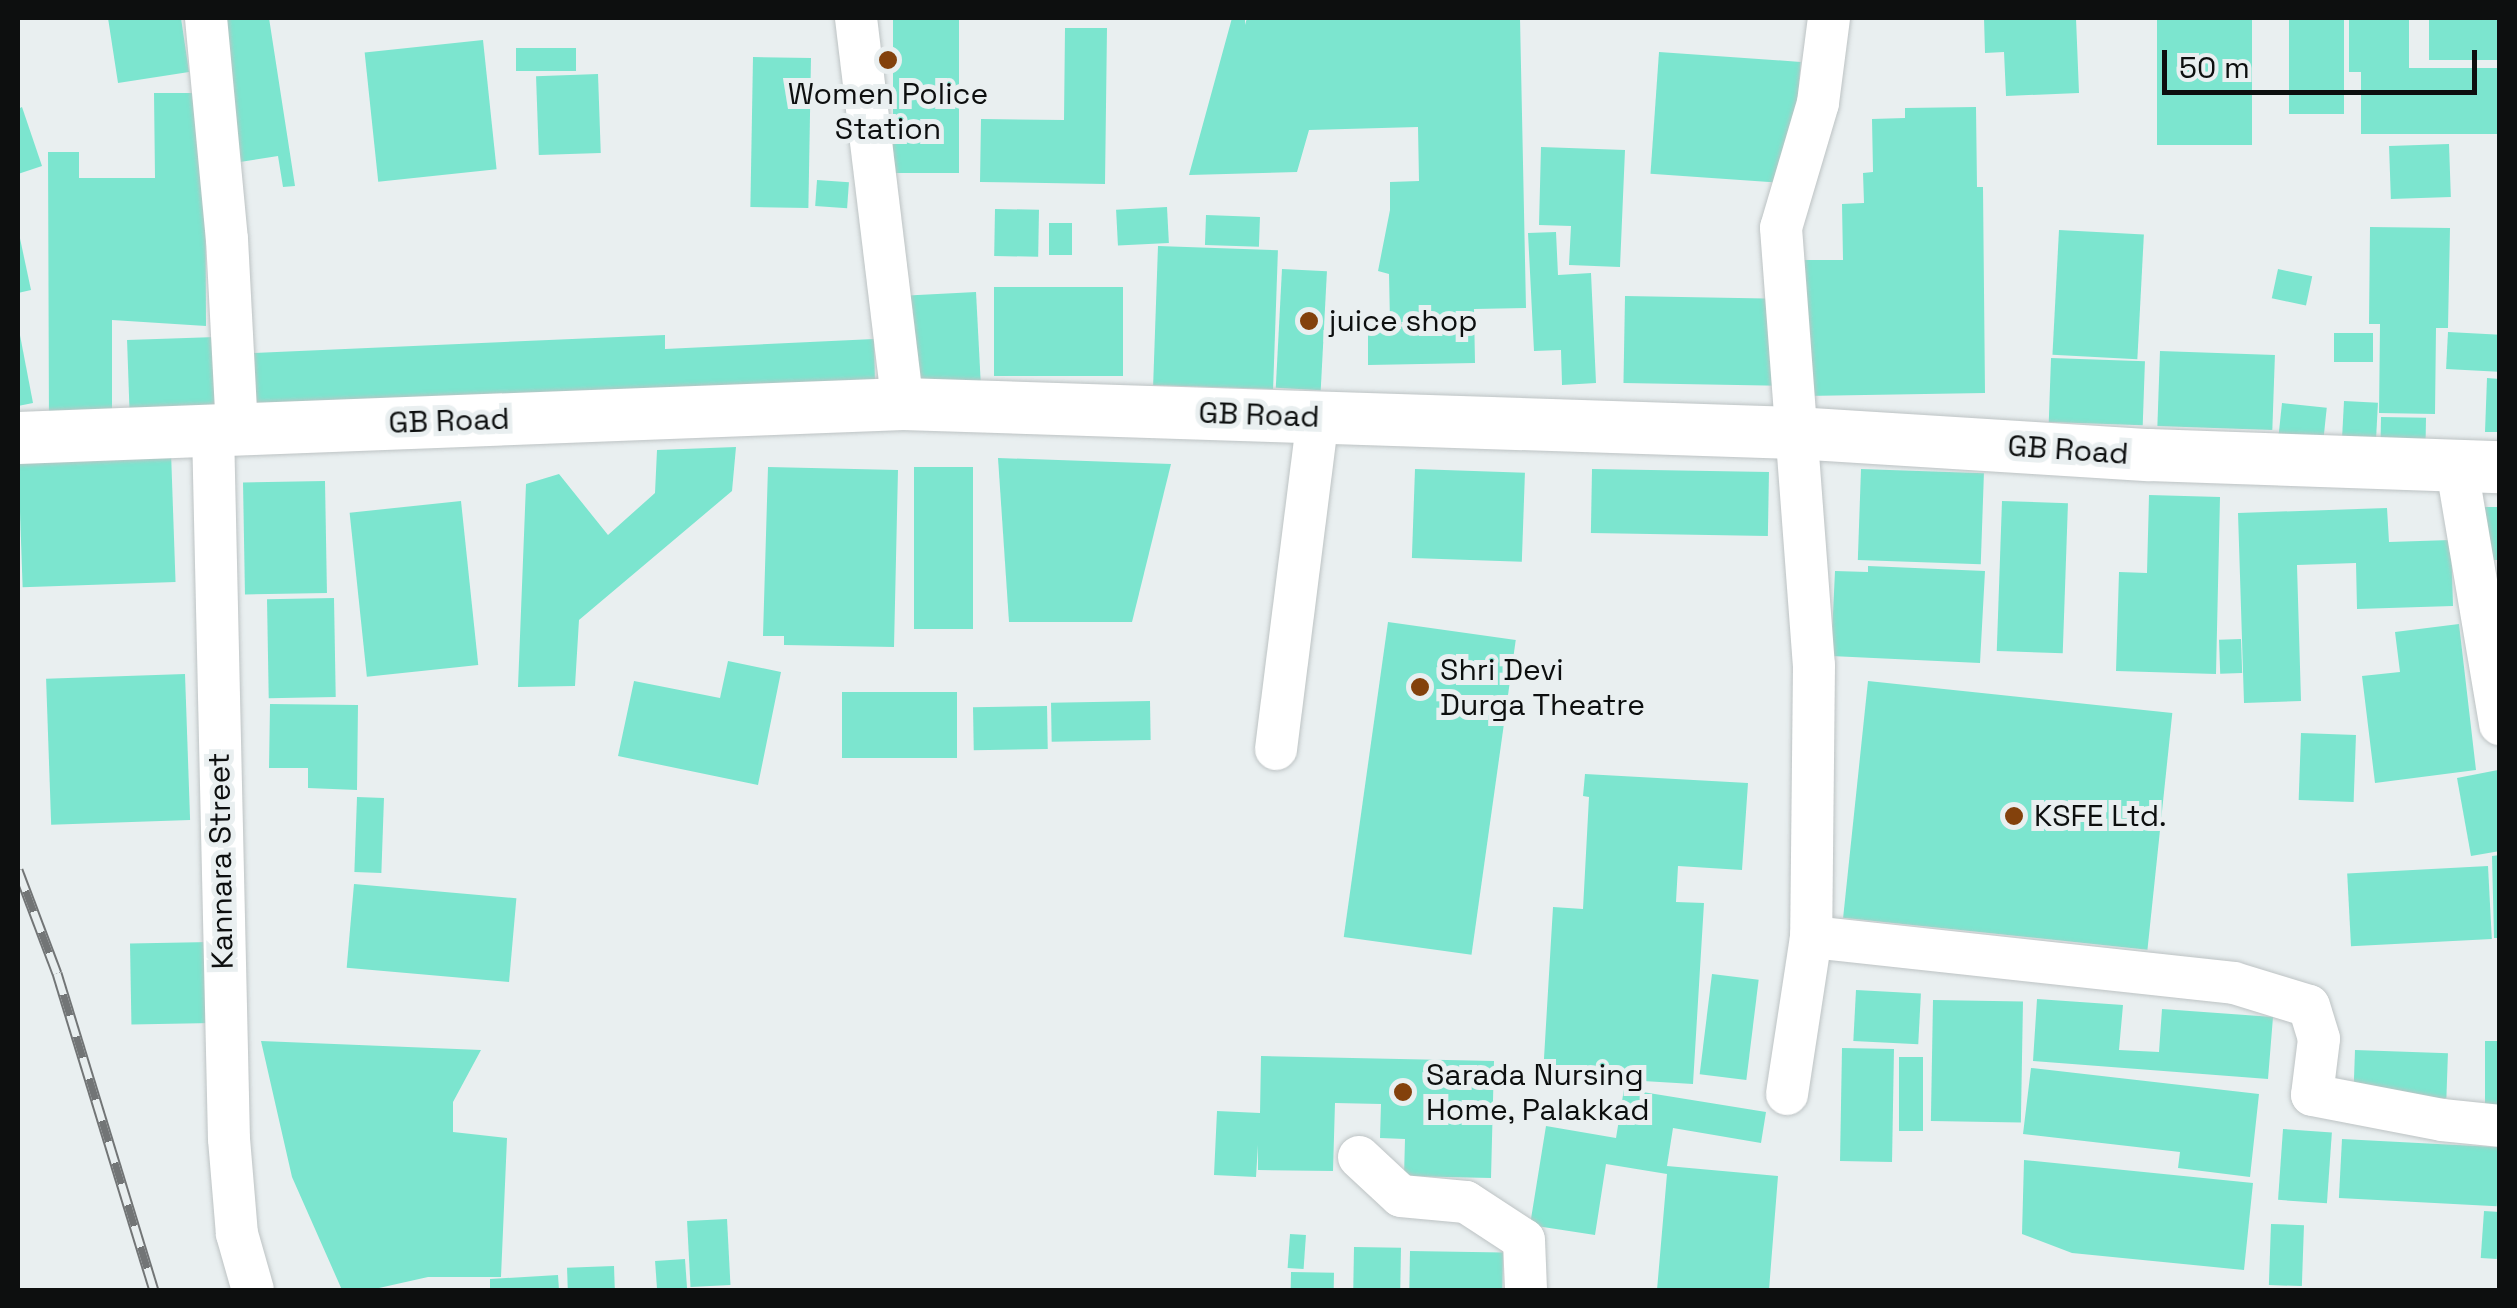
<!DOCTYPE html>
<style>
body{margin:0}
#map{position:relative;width:2517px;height:1308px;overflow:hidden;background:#e9eff0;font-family:"Space Grotesk",sans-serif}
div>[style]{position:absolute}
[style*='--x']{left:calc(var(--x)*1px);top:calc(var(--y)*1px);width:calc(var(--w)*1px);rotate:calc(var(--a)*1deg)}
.building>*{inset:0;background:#7ce5cf;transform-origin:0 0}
.roads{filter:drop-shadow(0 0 2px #bdc3c4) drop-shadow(0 0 2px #bdc3c4)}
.minor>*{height:42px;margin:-21px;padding:0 21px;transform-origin:21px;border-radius:21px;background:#fff}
.tertiary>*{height:52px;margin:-26px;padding:0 26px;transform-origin:26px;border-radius:26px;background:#fff}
.rail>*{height:11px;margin-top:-5.5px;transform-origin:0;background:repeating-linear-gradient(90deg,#e9eff0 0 22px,#727576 0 44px);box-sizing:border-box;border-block:2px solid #727576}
.dots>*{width:28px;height:28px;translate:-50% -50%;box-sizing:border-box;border:5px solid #e9eff0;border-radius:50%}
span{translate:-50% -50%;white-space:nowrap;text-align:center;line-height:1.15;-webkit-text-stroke:10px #e9eff0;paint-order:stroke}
.poi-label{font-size:30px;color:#0d0f0f}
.left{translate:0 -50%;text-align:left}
.street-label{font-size:30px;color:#0d0f0f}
.frame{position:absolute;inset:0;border:20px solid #0d0f0f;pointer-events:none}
.scale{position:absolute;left:2162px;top:50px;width:315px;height:45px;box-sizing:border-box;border:5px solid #0d0f0f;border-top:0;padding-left:12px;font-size:30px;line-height:35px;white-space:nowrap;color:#0d0f0f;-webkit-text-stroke:8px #e9eff0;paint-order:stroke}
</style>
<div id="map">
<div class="building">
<div style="clip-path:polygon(108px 18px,181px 18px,189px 72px,118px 83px)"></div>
<div style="clip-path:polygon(216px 18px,269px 18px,295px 186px,283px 187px,278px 156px,240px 162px)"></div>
<div style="left:893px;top:18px;width:66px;height:155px"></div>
<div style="clip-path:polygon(1232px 18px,1245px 18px,1245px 25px,1247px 18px,1520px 18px,1526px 308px,1474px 309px,1475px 363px,1368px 365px,1368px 324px,1390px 323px,1389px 274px,1378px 271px,1390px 210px,1390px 182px,1419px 181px,1418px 127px,1309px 130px,1297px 172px,1189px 175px)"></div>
<div style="clip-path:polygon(1984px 18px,2076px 18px,2079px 93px,2006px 96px,2004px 52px,1985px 53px)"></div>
<div style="left:2157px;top:18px;width:95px;height:127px"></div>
<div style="left:2289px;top:18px;width:55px;height:96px"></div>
<div style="left:2349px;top:18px;width:60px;height:54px"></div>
<div style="left:2429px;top:18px;width:71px;height:42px"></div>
<div style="clip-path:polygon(1065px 28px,1107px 28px,1105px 184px,980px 182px,981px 119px,1064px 120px)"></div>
<div style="left:483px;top:40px;width:130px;height:119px;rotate:84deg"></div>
<div style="left:576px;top:48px;width:23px;height:60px;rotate:90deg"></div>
<div style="left:1659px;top:52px;width:142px;height:122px;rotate:4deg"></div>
<div style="left:753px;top:57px;width:58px;height:150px;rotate:1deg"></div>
<div style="left:2500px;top:68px;width:66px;height:139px;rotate:90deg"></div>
<div style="left:598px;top:74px;width:79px;height:62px;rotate:88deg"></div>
<div style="clip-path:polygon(154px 93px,205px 93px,206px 326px,112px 320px,112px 428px,49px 428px,48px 152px,79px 152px,79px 178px,155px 178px)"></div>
<div style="clip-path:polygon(22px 107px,42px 166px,18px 174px,18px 109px)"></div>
<div style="clip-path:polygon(1976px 107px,1977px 187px,1983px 187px,1985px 393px,1805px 396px,1804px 260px,1843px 260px,1842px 204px,1864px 203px,1863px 173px,1873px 172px,1872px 119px,1905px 118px,1905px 108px)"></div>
<div style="left:2449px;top:144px;width:53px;height:60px;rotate:88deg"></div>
<div style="clip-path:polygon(1541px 147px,1625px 150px,1620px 267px,1569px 265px,1571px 226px,1539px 225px)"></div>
<div style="left:817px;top:180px;width:32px;height:26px;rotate:4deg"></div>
<div style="left:1167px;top:207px;width:36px;height:51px;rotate:87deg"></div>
<div style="left:995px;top:209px;width:44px;height:47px;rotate:1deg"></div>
<div style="left:1206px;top:215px;width:54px;height:30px;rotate:2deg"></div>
<div style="left:1049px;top:223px;width:23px;height:32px"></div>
<div style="clip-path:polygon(2370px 227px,2450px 228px,2448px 328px,2436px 328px,2435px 414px,2379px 413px,2380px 324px,2369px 324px)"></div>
<div style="clip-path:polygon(18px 229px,31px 290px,18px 293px)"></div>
<div style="left:2059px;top:230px;width:85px;height:125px;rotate:3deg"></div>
<div style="clip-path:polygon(1556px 232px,1558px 275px,1591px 273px,1596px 383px,1562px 385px,1561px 350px,1534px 351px,1528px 233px)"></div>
<div style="left:1158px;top:246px;width:120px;height:139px;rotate:2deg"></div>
<div style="left:1282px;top:269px;width:45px;height:119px;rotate:3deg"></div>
<div style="left:2278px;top:269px;width:35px;height:30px;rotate:12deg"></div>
<div style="left:994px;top:287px;width:129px;height:89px"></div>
<div style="left:976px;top:292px;width:91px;height:68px;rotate:87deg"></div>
<div style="left:1625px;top:296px;width:156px;height:87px;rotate:1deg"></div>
<div style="clip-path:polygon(19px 330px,33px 403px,18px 406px,18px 331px)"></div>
<div style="left:2448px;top:332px;width:52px;height:37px;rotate:3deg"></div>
<div style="left:2334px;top:333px;width:39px;height:29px"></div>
<div style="clip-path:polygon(665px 335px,665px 349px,874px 339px,875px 383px,255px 410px,253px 353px)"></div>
<div style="left:216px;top:337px;width:73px;height:89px;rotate:88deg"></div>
<div style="left:2160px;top:351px;width:115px;height:75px;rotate:2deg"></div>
<div style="left:2051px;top:358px;width:94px;height:64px;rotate:2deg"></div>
<div style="clip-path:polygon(2487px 378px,2500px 379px,2500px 432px,2485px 432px)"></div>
<div style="left:2344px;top:401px;width:34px;height:44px;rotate:3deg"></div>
<div style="left:2282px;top:403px;width:45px;height:40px;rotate:6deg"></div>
<div style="left:2381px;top:417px;width:45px;height:37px;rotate:1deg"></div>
<div style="clip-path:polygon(736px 447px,732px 491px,579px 620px,575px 686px,518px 687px,526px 484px,559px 474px,608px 535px,655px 493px,657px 450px)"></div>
<div style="left:171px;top:452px;width:130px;height:153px;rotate:88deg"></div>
<div style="clip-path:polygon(998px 458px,1171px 464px,1132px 622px,1009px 622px)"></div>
<div style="clip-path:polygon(768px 467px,898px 470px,894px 647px,784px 645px,784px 636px,763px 636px)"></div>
<div style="left:914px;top:467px;width:59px;height:162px"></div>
<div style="left:1415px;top:469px;width:110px;height:89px;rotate:2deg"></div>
<div style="left:1592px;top:469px;width:177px;height:64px;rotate:1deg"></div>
<div style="left:1861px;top:469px;width:123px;height:91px;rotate:2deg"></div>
<div style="left:325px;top:481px;width:112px;height:82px;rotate:89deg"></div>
<div style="clip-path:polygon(2149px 495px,2220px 497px,2216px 674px,2116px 671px,2119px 572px,2147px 573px)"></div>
<div style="left:461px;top:501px;width:165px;height:112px;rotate:84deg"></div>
<div style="left:2002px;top:501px;width:66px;height:150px;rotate:2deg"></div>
<div style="left:2500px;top:507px;width:53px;height:30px;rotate:90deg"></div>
<div style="clip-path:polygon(2387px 508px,2389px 542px,2451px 540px,2453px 606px,2357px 609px,2356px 563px,2297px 565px,2301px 701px,2244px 703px,2238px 513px)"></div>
<div style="clip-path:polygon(1868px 566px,1985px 571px,1980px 663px,1831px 656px,1835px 571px,1868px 572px)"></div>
<div style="left:334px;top:598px;width:99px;height:67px;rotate:89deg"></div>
<div style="left:1388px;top:622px;width:129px;height:318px;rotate:8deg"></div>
<div style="clip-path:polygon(2459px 624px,2476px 770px,2375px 783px,2362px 676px,2400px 672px,2395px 632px)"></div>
<div style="left:2241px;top:639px;width:34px;height:22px;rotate:88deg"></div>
<div style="clip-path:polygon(728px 661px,781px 672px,758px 785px,618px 756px,634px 681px,720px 698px)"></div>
<div style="left:185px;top:674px;width:146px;height:139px;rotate:88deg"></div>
<div style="left:1868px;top:681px;width:306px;height:238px;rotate:6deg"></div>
<div style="left:842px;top:692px;width:115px;height:66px"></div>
<div style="left:1150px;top:701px;width:39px;height:99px;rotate:89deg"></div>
<div style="clip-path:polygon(270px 704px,358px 705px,357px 790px,308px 788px,308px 768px,269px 768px)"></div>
<div style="left:1047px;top:706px;width:43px;height:74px;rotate:89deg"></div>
<div style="left:2301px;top:733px;width:55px;height:67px;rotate:2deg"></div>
<div style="clip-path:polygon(2498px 770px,2500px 851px,2471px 856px,2457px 778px)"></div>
<div style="clip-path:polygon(1585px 774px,1748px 783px,1742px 870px,1678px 866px,1676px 902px,1704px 903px,1693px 1084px,1543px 1075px,1553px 907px,1583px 909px,1589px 797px,1583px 796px)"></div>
<div style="left:357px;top:797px;width:27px;height:75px;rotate:2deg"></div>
<div style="clip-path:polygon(2500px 855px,2500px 938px,2494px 938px,2492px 856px)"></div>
<div style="left:2488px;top:866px;width:73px;height:141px;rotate:87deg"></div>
<div style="left:354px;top:884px;width:163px;height:84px;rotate:5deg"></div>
<div style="left:211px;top:942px;width:81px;height:81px;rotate:89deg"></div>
<div style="left:1712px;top:974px;width:47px;height:101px;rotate:7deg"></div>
<div style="left:1856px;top:990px;width:65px;height:51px;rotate:3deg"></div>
<div style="clip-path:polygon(2037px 999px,2123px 1005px,2119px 1050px,2159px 1052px,2162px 1009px,2273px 1017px,2268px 1079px,2033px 1061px)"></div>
<div style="left:1933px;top:1000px;width:90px;height:121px;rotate:1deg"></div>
<div style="clip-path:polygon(261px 1041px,481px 1050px,453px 1102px,453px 1132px,507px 1138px,501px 1277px,428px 1277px,370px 1290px,342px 1290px,292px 1177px)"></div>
<div style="left:2485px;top:1041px;width:15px;height:73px"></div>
<div style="left:1842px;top:1048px;width:52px;height:113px;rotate:1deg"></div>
<div style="left:2355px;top:1050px;width:93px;height:45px;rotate:2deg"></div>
<div style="clip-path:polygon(1261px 1056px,1494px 1061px,1491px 1178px,1404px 1176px,1405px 1139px,1380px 1138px,1381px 1104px,1335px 1103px,1333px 1171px,1258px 1170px,1258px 1145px,1256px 1177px,1214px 1175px,1217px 1111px,1260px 1113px)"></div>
<div style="left:1899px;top:1057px;width:24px;height:74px"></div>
<div style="clip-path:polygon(2031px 1068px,2259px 1094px,2250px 1177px,2178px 1168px,2180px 1152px,2023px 1134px)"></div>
<div style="clip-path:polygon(1624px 1089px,1766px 1112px,1761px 1143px,1673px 1128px,1667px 1166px,1778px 1176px,1769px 1290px,1657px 1290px,1667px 1174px,1606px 1164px,1595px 1235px,1530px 1225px,1546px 1126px,1616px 1138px)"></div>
<div style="left:2283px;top:1129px;width:49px;height:71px;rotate:4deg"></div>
<div style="left:2342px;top:1139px;width:158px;height:59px;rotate:3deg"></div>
<div style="clip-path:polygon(2024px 1160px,2253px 1183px,2244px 1270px,2072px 1253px,2022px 1234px)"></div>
<div style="left:2484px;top:1211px;width:16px;height:47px;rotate:4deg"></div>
<div style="left:727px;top:1219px;width:66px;height:40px;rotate:87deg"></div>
<div style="left:2271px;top:1224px;width:33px;height:61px;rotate:2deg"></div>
<div style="left:1290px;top:1234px;width:16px;height:34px;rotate:4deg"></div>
<div style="left:1354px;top:1247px;width:47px;height:43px;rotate:1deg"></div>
<div style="left:1410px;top:1251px;width:93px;height:39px;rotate:1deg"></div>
<div style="left:685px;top:1259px;width:31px;height:30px;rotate:86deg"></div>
<div style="left:614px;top:1266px;width:24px;height:47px;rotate:88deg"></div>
<div style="left:1291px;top:1272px;width:43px;height:18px;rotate:1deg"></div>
<div style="clip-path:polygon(558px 1275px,559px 1290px,490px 1290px,490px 1279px)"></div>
</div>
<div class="roads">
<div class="minor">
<div style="--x:206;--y:18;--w:222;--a:84.6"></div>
<div style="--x:227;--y:239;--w:190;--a:87"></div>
<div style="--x:856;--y:18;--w:389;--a:83.1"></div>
<div style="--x:1829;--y:18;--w:86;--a:97.4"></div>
<div style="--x:1818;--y:103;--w:130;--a:106.5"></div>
<div style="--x:1781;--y:228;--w:438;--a:85.7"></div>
<div style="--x:1814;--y:665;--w:272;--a:90.6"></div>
<div style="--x:1811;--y:937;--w:425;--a:6.2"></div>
<div style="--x:2234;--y:983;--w:78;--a:17"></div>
<div style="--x:2309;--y:1006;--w:34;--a:73"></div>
<div style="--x:2319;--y:1039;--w:56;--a:97.1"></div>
<div style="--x:2312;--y:1095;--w:132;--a:10.9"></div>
<div style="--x:2442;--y:1120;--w:58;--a:5.9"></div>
<div style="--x:213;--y:430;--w:709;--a:88.71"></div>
<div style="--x:229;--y:1139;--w:95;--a:85.2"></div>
<div style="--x:237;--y:1234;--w:58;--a:74.1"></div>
<div style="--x:2457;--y:469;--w:259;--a:80.4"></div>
<div style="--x:1276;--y:749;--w:335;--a:-82.8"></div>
<div style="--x:1787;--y:1094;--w:159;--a:-81.3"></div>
<div style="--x:1359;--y:1157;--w:57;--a:42.9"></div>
<div style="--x:1401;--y:1196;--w:65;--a:5.3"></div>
<div style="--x:1466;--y:1202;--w:69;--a:33.2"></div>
<div style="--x:1524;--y:1240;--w:50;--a:87.7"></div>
</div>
<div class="tertiary">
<div style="--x:18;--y:438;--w:886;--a:-2.2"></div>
<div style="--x:903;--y:404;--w:892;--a:1.86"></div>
<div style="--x:1795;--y:433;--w:355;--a:3.6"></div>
<div style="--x:2149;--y:455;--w:351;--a:2"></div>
</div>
</div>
<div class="rail">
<div style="--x:18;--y:870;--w:110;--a:69.3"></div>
<div style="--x:57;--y:973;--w:332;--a:73"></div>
</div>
<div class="dots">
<div style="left:888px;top:60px;background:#83410c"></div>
<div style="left:1309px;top:321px;background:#83410c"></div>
<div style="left:1420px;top:687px;background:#83410c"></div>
<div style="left:2014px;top:816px;background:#83410c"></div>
<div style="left:1403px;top:1092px;background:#83410c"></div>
</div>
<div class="poi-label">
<span style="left:888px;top:111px">Women Police<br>Station</span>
<span class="left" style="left:1329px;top:321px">juice shop</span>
<span class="left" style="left:1440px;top:687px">Shri Devi<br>Durga Theatre</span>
<span class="left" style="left:2034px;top:816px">KSFE Ltd.</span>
<span class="left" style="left:1426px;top:1092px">Sarada Nursing<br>Home, Palakkad</span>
</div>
<div class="street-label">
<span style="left:1259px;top:415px;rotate:2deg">GB Road</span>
<span style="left:449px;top:421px;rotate:-2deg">GB Road</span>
<span style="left:2068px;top:450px;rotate:4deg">GB Road</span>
<span style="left:221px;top:861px;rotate:-91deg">Kannara Street</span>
</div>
<div class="frame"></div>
<div class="scale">50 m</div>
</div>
